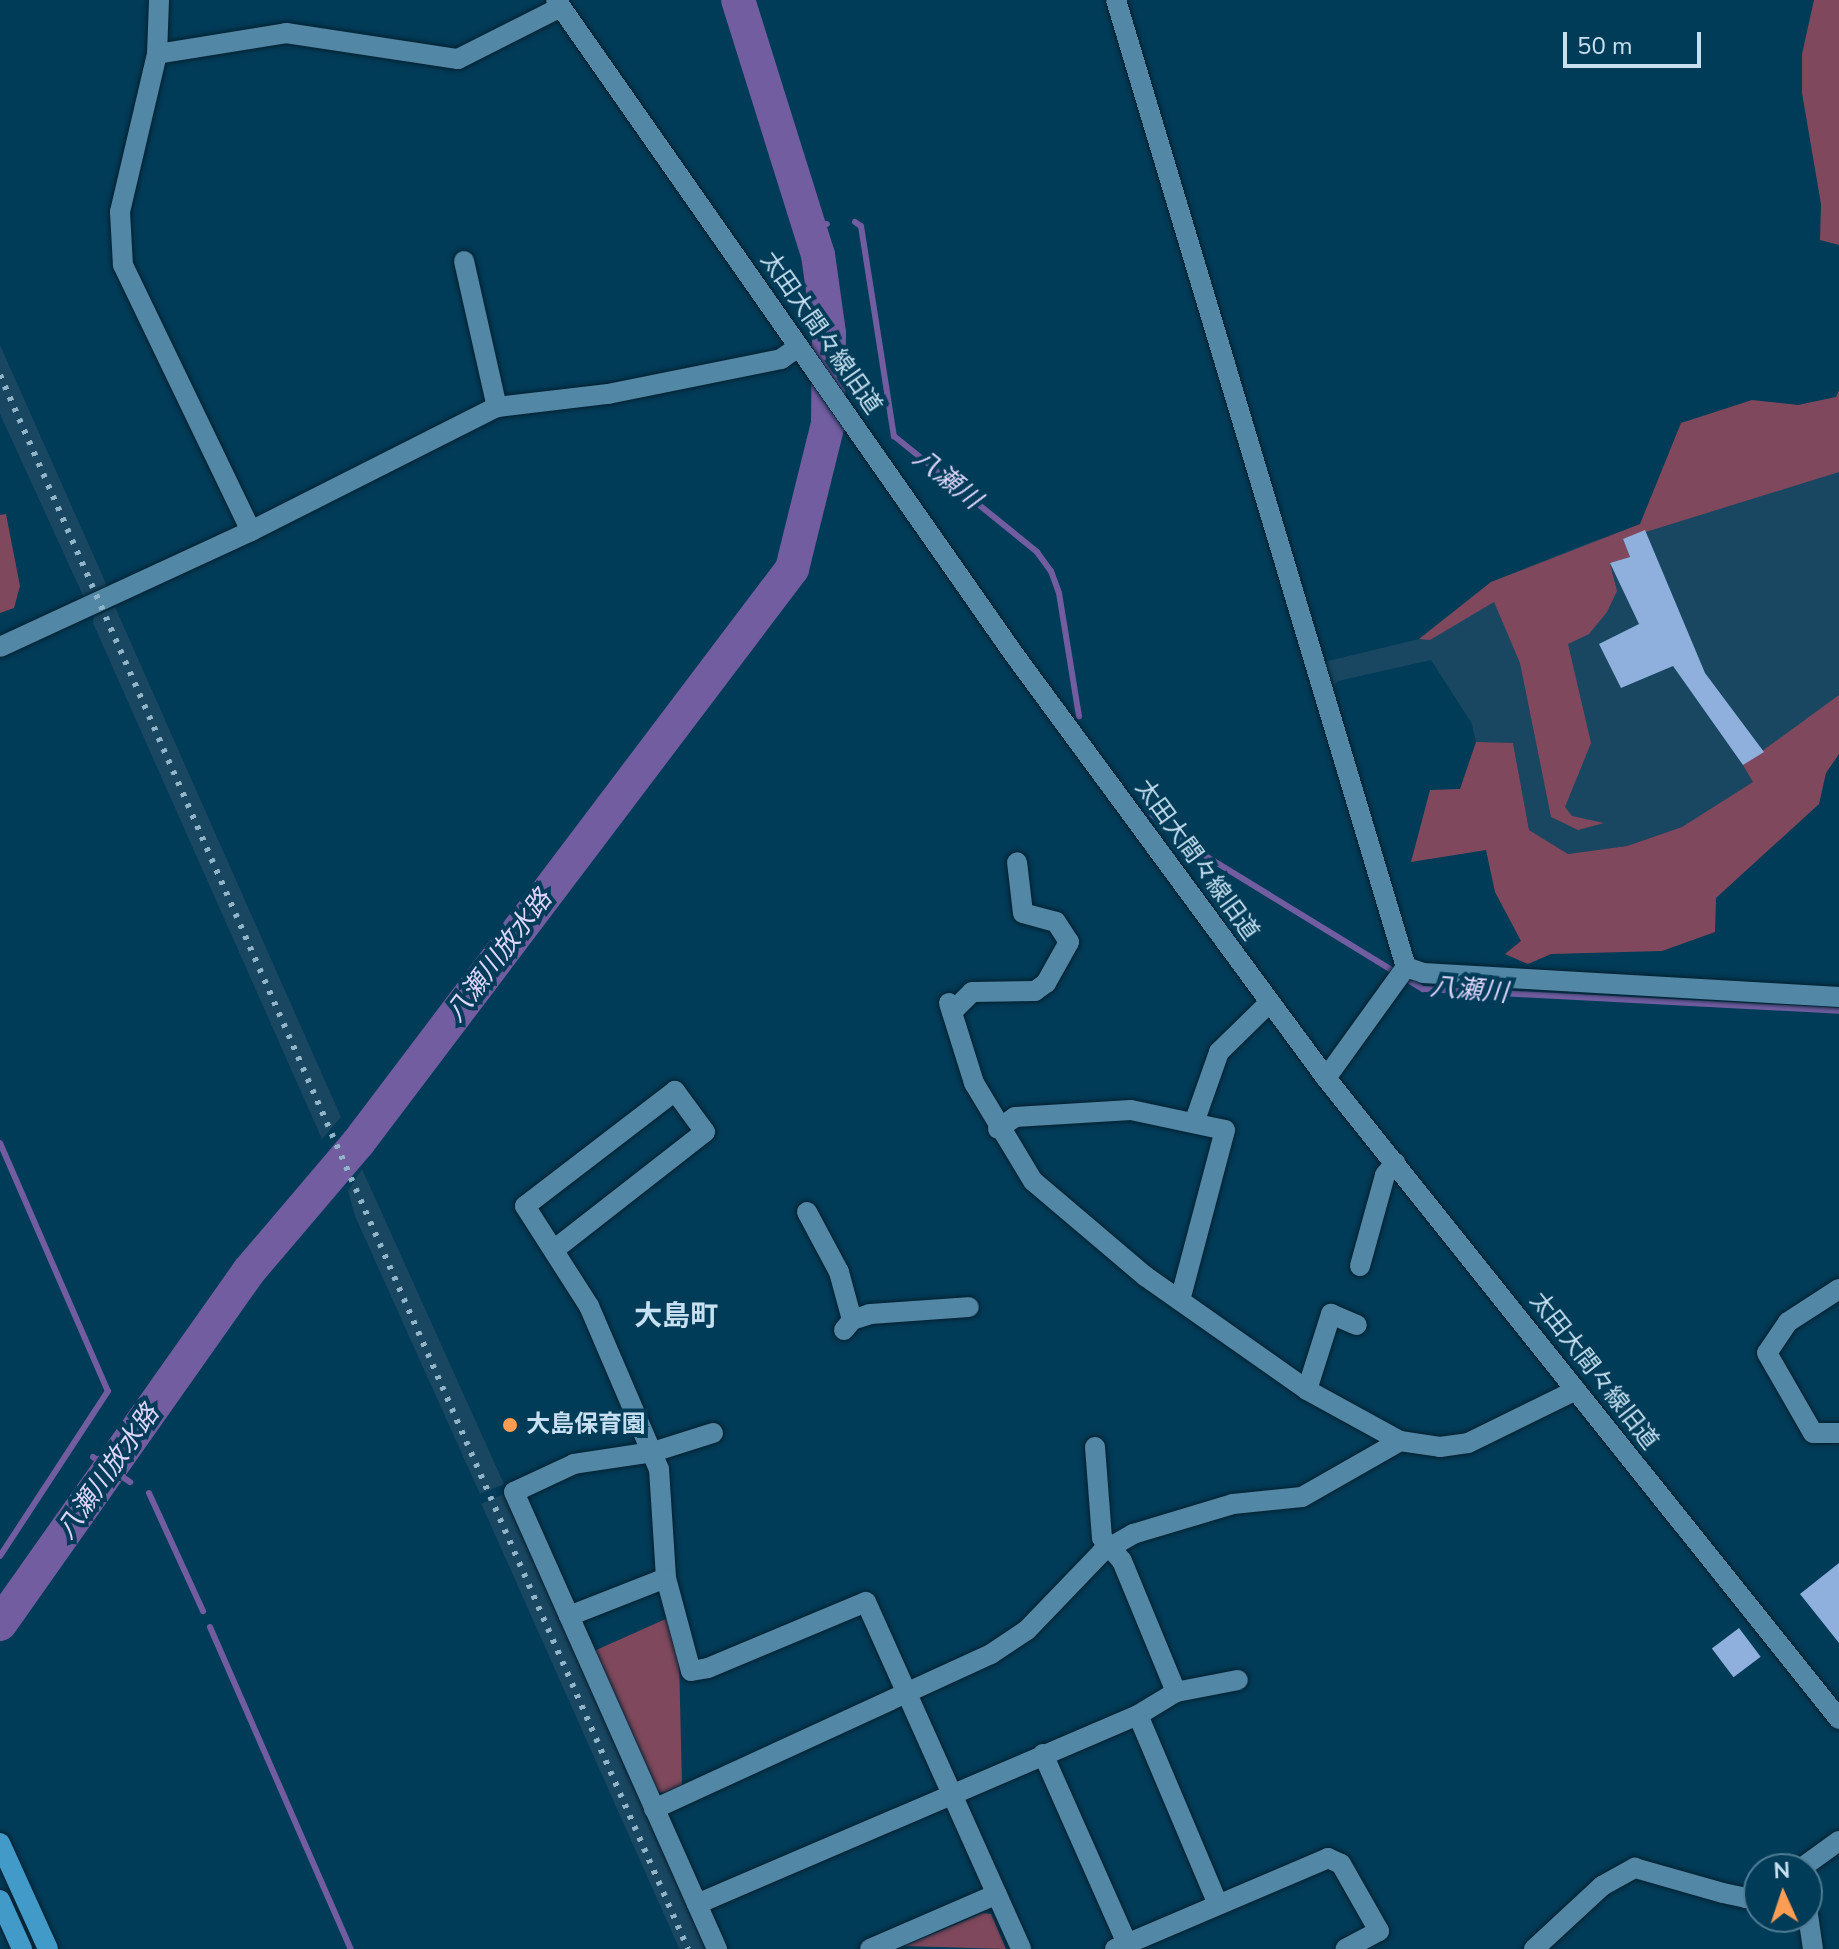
<!DOCTYPE html>
<meta charset="utf-8">
<style>
body{margin:0}
#map{position:relative;width:1839px;height:1949px;overflow:hidden;background:#003b57;font-family:"Nunito Sans","Noto Sans JP",sans-serif}
div>[style]{position:absolute}
[style*='--x']{left:calc(var(--x)*1px);top:calc(var(--y)*1px);width:calc(var(--w)*1px);rotate:calc(var(--a)*1deg)}
.built>*{inset:0;background:#194761;transform-origin:0 0}
.green>*{inset:0;background:#7f485c}
.stream>*{height:6px;margin:-3px;padding:0 3px;transform-origin:3px;border-radius:3px;background:#715da0}
.river>*{height:34px;margin:-17px;padding:0 17px;transform-origin:17px;border-radius:17px;background:#715da0}
.building>*{inset:0;background:#8fafdc;transform-origin:0 0}
.roads{filter:drop-shadow(0 0 2px #05202f) drop-shadow(0 0 2px #05202f)}
.street>*{height:20px;margin:-10px;padding:0 10px;transform-origin:10px;border-radius:10px;background:#5387a6}
.secondary>*{height:20px;margin:-10px;padding:0 10px;transform-origin:10px;border-radius:10px;background:#5387a6}
.primary>*{height:20px;margin:-10px;padding:0 10px;transform-origin:10px;border-radius:10px;background:#429ac9}
.rail>*{height:6px;margin-top:-3px;transform-origin:0;background:repeating-linear-gradient(90deg,#91b4c8 0 4px,transparent 0 12px)}
.dots>*{width:22px;height:22px;translate:-50% -50%;box-sizing:border-box;border:4px solid #003b57;border-radius:50%}
span{translate:-50% -50%;white-space:nowrap;text-align:center;line-height:1.15;-webkit-text-stroke:8px #003b57;paint-order:stroke}
.street-label{font-size:24px;color:#c6e0f1}
.poi-label{font-size:24px;color:#c6e0f1;font-weight:700}
.left{translate:0 -50%;text-align:left}
.water-label{font-size:26px;color:#ded5fc;font-style:italic}
.quarter-label{font-size:28px;color:#c6e0f1;font-weight:700}
.north{position:absolute;left:1743px;top:1853px;width:80px;height:80px;box-sizing:border-box;background:#003b57;border:2px solid #4f7d95;border-radius:50%;rotate:357deg;font-size:22px;font-weight:700;line-height:32px;text-align:center;color:#c6e0f1}
.north::after{content:'';display:block;margin:auto;width:28px;height:36px;background:#fc9d53;clip-path:polygon(50% 0,100% 100%,50% 72%,0 100%)}
.scale{position:absolute;left:1563px;top:32px;width:138px;height:36px;box-sizing:border-box;border:4px solid #c6e0f1;border-top:0;padding-left:10px;font-size:24px;line-height:28px;white-space:nowrap;color:#c6e0f1;-webkit-text-stroke:6px #003b57;paint-order:stroke}
</style>
<div id="map">
<div class="built">
<div style="clip-path:polygon(0 345px,108px 588px,85px 600px,0 414px)"></div>
<div style="clip-path:polygon(1839px 457px,1839px 732px,1682px 827px,1627px 846px,1568px 854px,1529px 830px,1513px 744px,1476px 742px,1472px 724px,1431px 660px,1338px 681px,1332px 687px,1324px 662px,1419px 639px,1491px 582px,1591px 542px)"></div>
<div style="clip-path:polygon(115px 607px,341px 1117px,322px 1139px,93px 623px,94px 617px)"></div>
<div style="clip-path:polygon(362px 1169px,504px 1484px,480px 1494px,355px 1216px,348px 1191px)"></div>
<div style="left:506px;top:1493px;width:498px;height:27px;rotate:66deg"></div>
</div>
<div class="green">
<div style="clip-path:polygon(1814px 0,1839px 0,1839px 245px,1820px 240px,1821px 204px,1802px 93px,1802px 54px)"></div>
<div style="clip-path:polygon(1839px 390px,1839px 472px,1623px 539px,1630px 557px,1610px 564px,1617px 591px,1607px 612px,1589px 634px,1568px 644px,1591px 743px,1565px 807px,1572px 816px,1604px 823px,1578px 830px,1551px 817px,1520px 663px,1494px 602px,1430px 640px,1419px 639px,1491px 582px,1640px 524px,1681px 423px,1752px 400px,1798px 405px,1836px 397px)"></div>
<div style="clip-path:polygon(6px 514px,20px 586px,14px 608px,0 613px,0 515px)"></div>
<div style="clip-path:polygon(1839px 695px,1839px 754px,1826px 773px,1819px 804px,1716px 898px,1715px 932px,1662px 951px,1551px 954px,1528px 964px,1505px 954px,1521px 941px,1495px 892px,1486px 850px,1411px 862px,1430px 790px,1460px 789px,1476px 742px,1513px 743px,1529px 830px,1568px 854px,1627px 846px,1682px 827px,1753px 782px,1743px 765px)"></div>
<div style="clip-path:polygon(668px 1618px,679px 1657px,682px 1785px,664px 1793px,654px 1791px,594px 1651px)"></div>
<div style="clip-path:polygon(983px 1913px,991px 1914px,1006px 1949px,904px 1946px)"></div>
</div>
<div class="stream">
<div style="--x:855;--y:222;--w:7;--a:34"></div>
<div style="--x:861;--y:226;--w:213;--a:81.1"></div>
<div style="--x:894;--y:436;--w:184;--a:39"></div>
<div style="--x:1037;--y:552;--w:24;--a:54"></div>
<div style="--x:1051;--y:571;--w:23;--a:70"></div>
<div style="--x:1059;--y:593;--w:125;--a:80.8"></div>
<div style="--x:810;--y:226;--w:17;--a:-7"></div>
<div style="--x:1150;--y:813;--w:53;--a:39.7"></div>
<div style="--x:1191;--y:847;--w:272;--a:31.5"></div>
<div style="--x:1423;--y:989;--w:417;--a:3"></div>
<div style="--x:0;--y:1143;--w:270;--a:66.5"></div>
<div style="--x:108;--y:1391;--w:197;--a:123.2"></div>
<div style="--x:93;--y:1457;--w:45;--a:34"></div>
<div style="--x:149;--y:1493;--w:130;--a:65.4"></div>
<div style="--x:210;--y:1627;--w:352;--a:66.4"></div>
</div>
<div class="river">
<div style="--x:0;--y:1624;--w:432;--a:-54.8"></div>
<div style="--x:249;--y:1271;--w:168;--a:-49.6"></div>
<div style="--x:358;--y:1143;--w:720;--a:-52.91"></div>
<div style="--x:792;--y:569;--w:149;--a:-76.1"></div>
<div style="--x:828;--y:424;--w:91;--a:-89.4"></div>
<div style="--x:829;--y:333;--w:79;--a:-98"></div>
<div style="--x:818;--y:255;--w:267;--a:-107.4"></div>
</div>
<div class="building">
<div style="clip-path:polygon(1645px 530px,1705px 673px,1764px 752px,1743px 765px,1673px 666px,1621px 688px,1599px 644px,1639px 624px,1610px 563px,1630px 557px,1623px 539px)"></div>
<div style="clip-path:polygon(1839px 1563px,1839px 1643px,1800px 1594px)"></div>
<div style="left:1739px;top:1628px;width:36px;height:34px;rotate:53deg"></div>
</div>
<div class="roads">
<div class="street">
<div style="--x:159;--y:0;--w:54;--a:92.1"></div>
<div style="--x:157;--y:54;--w:162;--a:103.2"></div>
<div style="--x:120;--y:212;--w:53;--a:86.8"></div>
<div style="--x:123;--y:265;--w:295;--a:64.3"></div>
<div style="--x:1116;--y:0;--w:1010;--a:73.31"></div>
<div style="--x:1406;--y:967;--w:18;--a:19"></div>
<div style="--x:1423;--y:973;--w:417;--a:3.3"></div>
<div style="--x:157;--y:54;--w:131;--a:-9.2"></div>
<div style="--x:286;--y:33;--w:174;--a:8.6"></div>
<div style="--x:458;--y:59;--w:115;--a:-26.8"></div>
<div style="--x:464;--y:261;--w:150;--a:77.3"></div>
<div style="--x:0;--y:647;--w:277;--a:-24.8"></div>
<div style="--x:251;--y:531;--w:275;--a:-26.8"></div>
<div style="--x:497;--y:407;--w:112;--a:-6.7"></div>
<div style="--x:608;--y:394;--w:177;--a:-11.4"></div>
<div style="--x:781;--y:359;--w:21;--a:-35"></div>
<div style="--x:949;--y:1003;--w:84;--a:72.6"></div>
<div style="--x:974;--y:1083;--w:114;--a:59"></div>
<div style="--x:1033;--y:1181;--w:147;--a:40.3"></div>
<div style="--x:1145;--y:1276;--w:198;--a:35.1"></div>
<div style="--x:1307;--y:1390;--w:106;--a:28.7"></div>
<div style="--x:952;--y:1012;--w:28;--a:-45"></div>
<div style="--x:972;--y:992;--w:63;--a:-0.9"></div>
<div style="--x:1035;--y:991;--w:14;--a:-36"></div>
<div style="--x:1046;--y:983;--w:47;--a:-60.7"></div>
<div style="--x:1069;--y:942;--w:24;--a:-123"></div>
<div style="--x:1056;--y:922;--w:34;--a:-165"></div>
<div style="--x:1023;--y:913;--w:51;--a:-96.7"></div>
<div style="--x:1326;--y:1078;--w:137;--a:-54.2"></div>
<div style="--x:1194;--y:1123;--w:75;--a:-70.6"></div>
<div style="--x:1219;--y:1052;--w:71;--a:-44.4"></div>
<div style="--x:998;--y:1129;--w:21;--a:-35"></div>
<div style="--x:1015;--y:1117;--w:116;--a:-3.5"></div>
<div style="--x:1131;--y:1110;--w:96;--a:12"></div>
<div style="--x:1225;--y:1130;--w:176;--a:104.8"></div>
<div style="--x:807;--y:1212;--w:68;--a:61.9"></div>
<div style="--x:839;--y:1272;--w:50;--a:74.8"></div>
<div style="--x:555;--y:1249;--w:190;--a:-38"></div>
<div style="--x:705;--y:1132;--w:51;--a:-126.2"></div>
<div style="--x:675;--y:1091;--w:189;--a:142.5"></div>
<div style="--x:525;--y:1206;--w:119;--a:57.4"></div>
<div style="--x:589;--y:1306;--w:177;--a:66.8"></div>
<div style="--x:659;--y:1469;--w:109;--a:86.3"></div>
<div style="--x:666;--y:1578;--w:96;--a:75"></div>
<div style="--x:691;--y:1671;--w:17;--a:-10"></div>
<div style="--x:708;--y:1668;--w:171;--a:-22.7"></div>
<div style="--x:866;--y:1602;--w:380;--a:65.9"></div>
<div style="--x:1360;--y:1266;--w:94;--a:-74.6"></div>
<div style="--x:1385;--y:1175;--w:16;--a:-50"></div>
<div style="--x:1839;--y:1289;--w:61;--a:147.1"></div>
<div style="--x:1788;--y:1322;--w:37;--a:124"></div>
<div style="--x:1767;--y:1353;--w:92;--a:60.1"></div>
<div style="--x:1813;--y:1433;--w:26;--a:0"></div>
<div style="--x:844;--y:1330;--w:13;--a:-51"></div>
<div style="--x:852;--y:1320;--w:19;--a:-18"></div>
<div style="--x:870;--y:1314;--w:99;--a:-4"></div>
<div style="--x:1307;--y:1390;--w:80;--a:-72.5"></div>
<div style="--x:1331;--y:1314;--w:28;--a:23"></div>
<div style="--x:713;--y:1433;--w:63;--a:162.4"></div>
<div style="--x:653;--y:1452;--w:80;--a:171.4"></div>
<div style="--x:574;--y:1464;--w:66;--a:155"></div>
<div style="--x:514;--y:1492;--w:500;--a:66.05"></div>
<div style="--x:1095;--y:1447;--w:91;--a:85.6"></div>
<div style="--x:1102;--y:1538;--w:30;--a:49"></div>
<div style="--x:1122;--y:1561;--w:142;--a:67.6"></div>
<div style="--x:569;--y:1616;--w:104;--a:-21.4"></div>
<div style="--x:1138;--y:1715;--w:205;--a:67.1"></div>
<div style="--x:1043;--y:1754;--w:208;--a:66.1"></div>
<div style="--x:654;--y:1809;--w:371;--a:-24.7"></div>
<div style="--x:991;--y:1654;--w:43;--a:-33.7"></div>
<div style="--x:1027;--y:1630;--w:108;--a:-46.1"></div>
<div style="--x:1102;--y:1552;--w:36;--a:-30"></div>
<div style="--x:1133;--y:1534;--w:104;--a:-16.7"></div>
<div style="--x:1233;--y:1504;--w:69;--a:-5.8"></div>
<div style="--x:1302;--y:1497;--w:113;--a:-29.7"></div>
<div style="--x:1400;--y:1441;--w:40;--a:8.5"></div>
<div style="--x:1440;--y:1447;--w:28;--a:-8"></div>
<div style="--x:1468;--y:1443;--w:120;--a:-26.1"></div>
<div style="--x:1800;--y:1869;--w:48;--a:-35.7"></div>
<div style="--x:697;--y:1904;--w:480;--a:-23.2"></div>
<div style="--x:1138;--y:1715;--w:44;--a:-31.2"></div>
<div style="--x:1176;--y:1692;--w:63;--a:-11"></div>
<div style="--x:1807;--y:1908;--w:41;--a:81.7"></div>
<div style="--x:870;--y:1949;--w:138;--a:-23.4"></div>
<div style="--x:1115;--y:1949;--w:232;--a:-23.1"></div>
<div style="--x:1328;--y:1858;--w:14;--a:25"></div>
<div style="--x:1341;--y:1864;--w:77;--a:60.4"></div>
<div style="--x:1379;--y:1931;--w:38;--a:152"></div>
<div style="--x:1534;--y:1949;--w:93;--a:-42.8"></div>
<div style="--x:1602;--y:1886;--w:38;--a:-29"></div>
<div style="--x:1635;--y:1868;--w:91;--a:15.9"></div>
<div style="--x:1723;--y:1893;--w:24;--a:12"></div>
<div style="--x:1746;--y:1898;--w:14;--a:-21"></div>
</div>
<div class="secondary">
<div style="--x:556;--y:0;--w:797;--a:55.01"></div>
<div style="--x:1013;--y:653;--w:528;--a:53.63"></div>
<div style="--x:1326;--y:1078;--w:821;--a:51.33"></div>
</div>
<div class="primary">
<div style="--x:0;--y:1843;--w:116;--a:65.6"></div>
<div style="--x:0;--y:1900;--w:54;--a:65.8"></div>
</div>
</div>
<div class="rail">
<div style="--x:0;--y:375;--w:1718;--a:66.39"></div>
</div>
<div class="dots">
<div style="left:510px;top:1425px;background:#fc9d53"></div>
</div>
<div class="street-label">
<span style="left:821px;top:333px;rotate:55deg">太田大間々線旧道</span>
<span style="left:1197px;top:860px;rotate:54deg">太田大間々線旧道</span>
<span style="left:1594px;top:1371px;rotate:52deg">太田大間々線旧道</span>
</div>
<div class="poi-label">
<span class="left" style="left:526px;top:1425px">大島保育園</span>
</div>
<div class="water-label">
<span style="left:947px;top:479px;rotate:39deg">八瀬川</span>
<span style="left:499px;top:956px;rotate:-53deg">八瀬川放水路</span>
<span style="left:1469px;top:990px;rotate:5deg">八瀬川</span>
<span style="left:108px;top:1472px;rotate:-55deg">八瀬川放水路</span>
</div>
<div class="quarter-label">
<span style="left:676px;top:1316px">大島町</span>
</div>
<div class="north">N</div>
<div class="scale">50 m</div>
</div>
